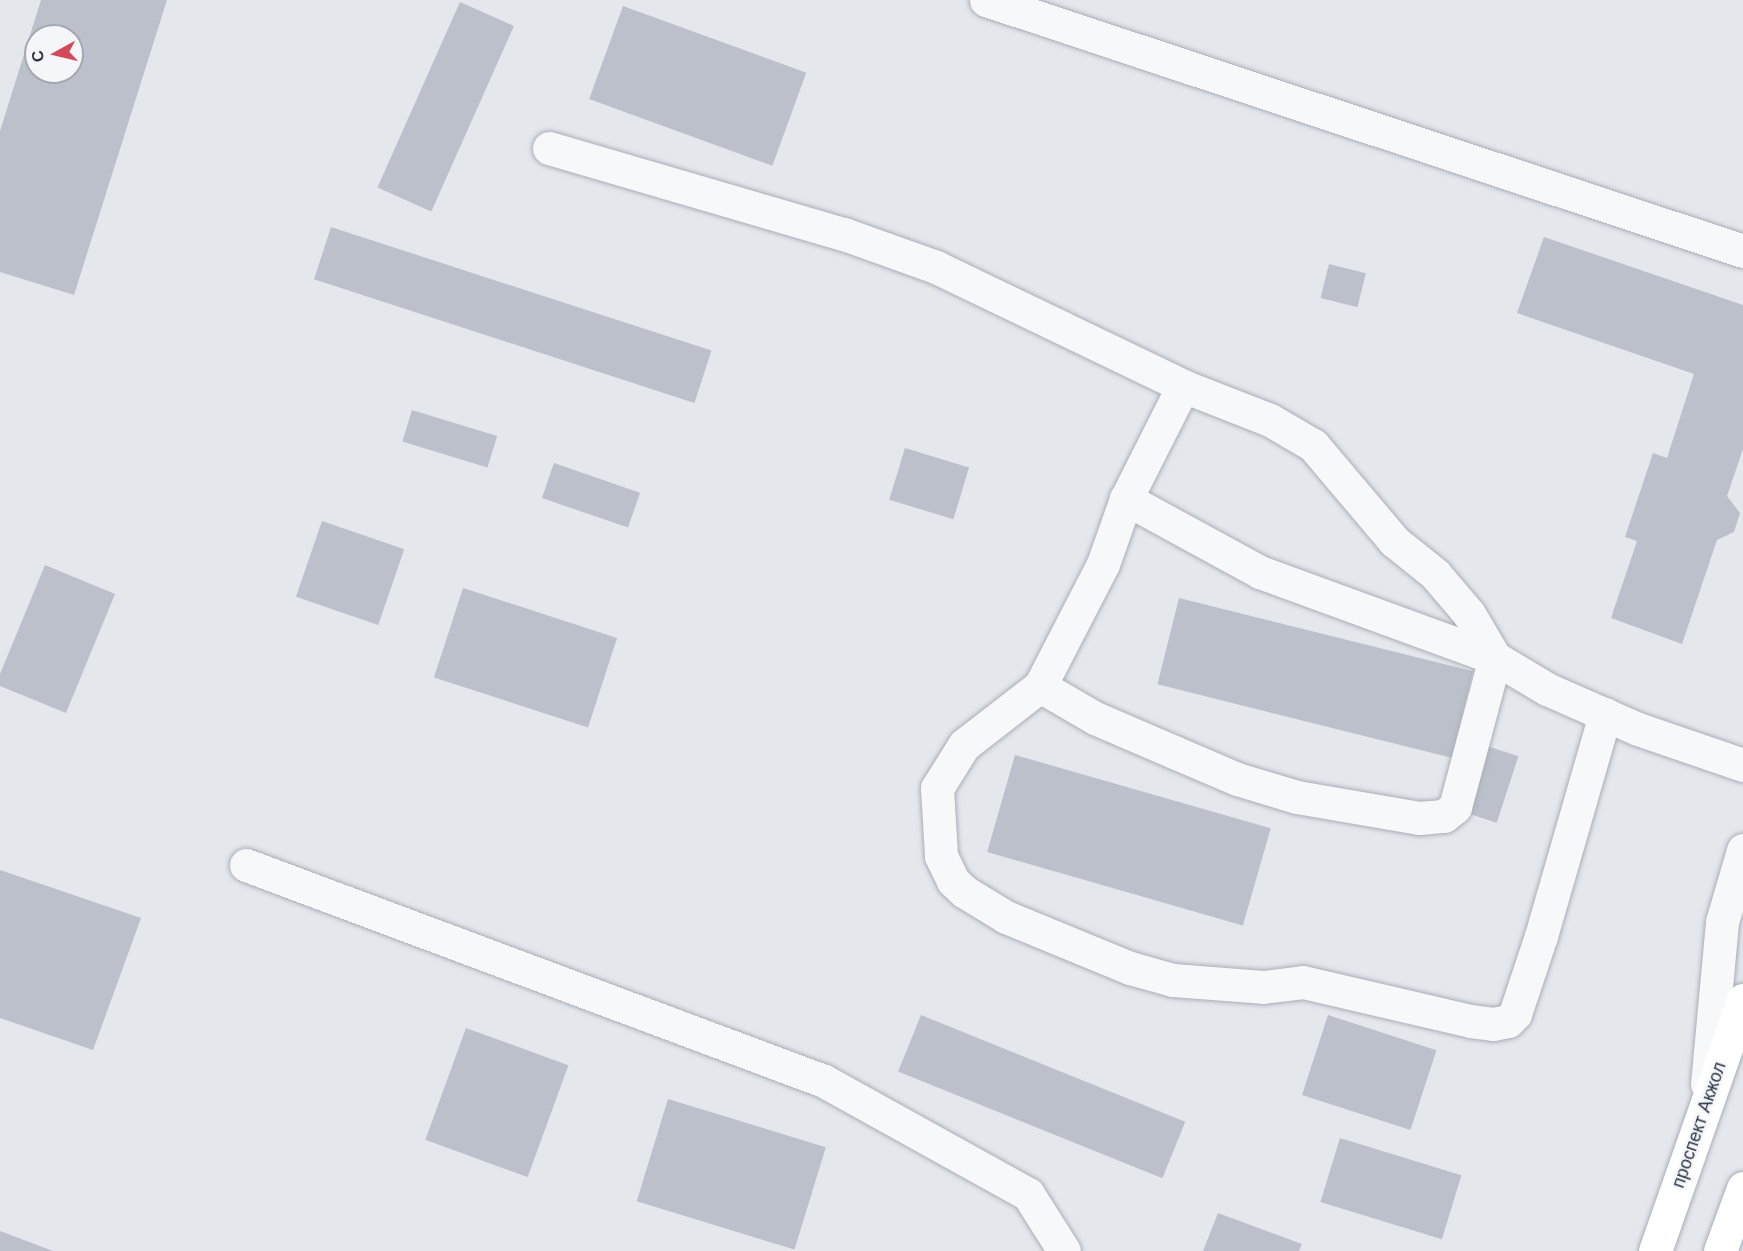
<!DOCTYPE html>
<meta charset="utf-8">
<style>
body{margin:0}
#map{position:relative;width:1743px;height:1251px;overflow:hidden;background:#e4e7ec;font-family:"DM Sans",sans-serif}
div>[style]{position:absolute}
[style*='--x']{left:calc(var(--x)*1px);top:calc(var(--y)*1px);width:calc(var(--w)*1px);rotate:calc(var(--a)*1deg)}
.building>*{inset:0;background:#bbc0ca;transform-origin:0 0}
.roads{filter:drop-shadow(0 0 2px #a9aeb7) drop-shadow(0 0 2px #a9aeb7)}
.minor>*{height:33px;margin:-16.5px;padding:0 16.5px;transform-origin:16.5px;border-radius:16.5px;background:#f7f8fa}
.major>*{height:33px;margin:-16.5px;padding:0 16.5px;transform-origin:16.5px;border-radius:16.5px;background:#fff}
span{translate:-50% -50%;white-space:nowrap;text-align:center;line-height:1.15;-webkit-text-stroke:5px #f4f6f9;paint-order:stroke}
.street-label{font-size:18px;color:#2b3445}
.north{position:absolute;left:24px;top:24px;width:60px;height:60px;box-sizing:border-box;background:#f4f6f9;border:2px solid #a4a8b1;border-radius:50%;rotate:262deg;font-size:16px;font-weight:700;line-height:24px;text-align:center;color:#2b3445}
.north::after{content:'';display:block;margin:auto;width:21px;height:27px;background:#d1495b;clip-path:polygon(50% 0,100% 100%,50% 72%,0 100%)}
</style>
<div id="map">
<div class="building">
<div style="clip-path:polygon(evenodd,41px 0,167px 0,74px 295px,0 272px,0 131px,41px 0,36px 36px,72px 36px,72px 72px,36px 72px,36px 36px)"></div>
<div style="left:460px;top:2px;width:59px;height:203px;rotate:24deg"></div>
<div style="left:623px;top:6px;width:195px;height:99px;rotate:20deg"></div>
<div style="left:331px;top:227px;width:400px;height:55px;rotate:18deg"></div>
<div style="clip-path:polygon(1544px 237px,1743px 305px,1743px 449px,1727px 496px,1740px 513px,1734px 532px,1717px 540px,1682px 644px,1611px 618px,1637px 541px,1625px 537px,1653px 453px,1667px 458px,1694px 374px,1517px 313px)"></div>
<div style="left:1329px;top:264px;width:38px;height:35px;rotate:14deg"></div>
<div style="left:412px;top:410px;width:89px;height:33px;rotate:17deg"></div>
<div style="left:905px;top:448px;width:67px;height:54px;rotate:17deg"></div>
<div style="left:554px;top:463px;width:91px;height:37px;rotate:19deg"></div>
<div style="left:322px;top:521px;width:87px;height:80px;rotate:19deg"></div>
<div style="clip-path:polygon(45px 565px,115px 594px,66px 713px,0 686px,0 674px)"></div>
<div style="left:463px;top:588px;width:162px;height:94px;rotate:18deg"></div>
<div style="left:1179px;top:598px;width:303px;height:89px;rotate:14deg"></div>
<div style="left:1487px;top:746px;width:33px;height:70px;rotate:18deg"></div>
<div style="left:1015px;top:755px;width:266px;height:101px;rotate:16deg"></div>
<div style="clip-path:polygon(0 870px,141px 918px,93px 1050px,0 1018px)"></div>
<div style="left:921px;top:1015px;width:285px;height:61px;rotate:22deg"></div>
<div style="left:1328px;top:1015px;width:114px;height:84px;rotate:18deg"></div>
<div style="left:466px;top:1028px;width:109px;height:119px;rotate:20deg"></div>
<div style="left:668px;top:1099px;width:165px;height:107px;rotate:17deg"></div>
<div style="left:1340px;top:1138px;width:127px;height:67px;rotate:17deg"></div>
<div style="clip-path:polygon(1218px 1213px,1302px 1244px,1299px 1251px,1203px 1251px)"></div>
<div style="clip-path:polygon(0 1231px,53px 1251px,0 1251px)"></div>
</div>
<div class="roads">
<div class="minor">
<div style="--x:986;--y:0;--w:798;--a:18.34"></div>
<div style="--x:549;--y:148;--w:307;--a:16.3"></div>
<div style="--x:844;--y:234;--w:98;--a:19.7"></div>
<div style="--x:936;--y:267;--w:274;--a:25.7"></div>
<div style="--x:1183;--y:386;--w:93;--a:21.3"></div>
<div style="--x:1270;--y:420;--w:50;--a:30.2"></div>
<div style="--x:1313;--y:445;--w:126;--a:49.8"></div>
<div style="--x:1394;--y:541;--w:53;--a:38.8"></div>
<div style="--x:1435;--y:574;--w:52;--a:49.6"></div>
<div style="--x:1469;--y:614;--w:51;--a:59.4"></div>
<div style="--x:1495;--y:658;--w:61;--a:30.8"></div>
<div style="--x:1547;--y:689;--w:99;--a:23.7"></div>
<div style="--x:1638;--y:729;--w:111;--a:18.9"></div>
<div style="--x:1183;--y:386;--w:127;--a:116.8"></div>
<div style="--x:1126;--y:499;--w:69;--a:109.5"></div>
<div style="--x:1103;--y:564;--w:137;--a:117.3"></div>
<div style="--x:1040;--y:686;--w:96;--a:142.2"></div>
<div style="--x:964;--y:745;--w:51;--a:122.1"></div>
<div style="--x:937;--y:788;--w:68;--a:86.6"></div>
<div style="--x:941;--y:856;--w:28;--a:64"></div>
<div style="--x:953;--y:881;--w:16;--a:43"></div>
<div style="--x:965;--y:892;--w:48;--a:31.4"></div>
<div style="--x:1006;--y:917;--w:134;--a:22.4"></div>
<div style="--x:1130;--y:968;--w:45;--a:15.6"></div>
<div style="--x:1173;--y:980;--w:90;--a:4.4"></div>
<div style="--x:1263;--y:987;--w:40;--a:-7.1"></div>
<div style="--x:1303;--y:982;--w:171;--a:13.1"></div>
<div style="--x:1470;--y:1021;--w:23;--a:7"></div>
<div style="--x:1493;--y:1024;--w:15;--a:-11"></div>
<div style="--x:1508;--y:1021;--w:10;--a:-45"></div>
<div style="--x:1515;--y:1014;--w:82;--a:-71.6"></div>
<div style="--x:1541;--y:936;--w:231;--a:-73.9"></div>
<div style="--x:1040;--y:686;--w:64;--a:30.2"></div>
<div style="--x:1095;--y:718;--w:86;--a:23.3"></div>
<div style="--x:1174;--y:752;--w:69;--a:23.2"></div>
<div style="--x:1237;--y:779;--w:63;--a:16.7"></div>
<div style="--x:1297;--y:797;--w:124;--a:9.8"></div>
<div style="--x:1419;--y:818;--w:25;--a:-5"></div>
<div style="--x:1444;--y:816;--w:14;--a:-39"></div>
<div style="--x:1455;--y:807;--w:154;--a:-75"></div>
<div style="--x:1495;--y:658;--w:250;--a:-159.9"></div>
<div style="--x:1260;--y:572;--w:153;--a:-151.4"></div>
<div style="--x:246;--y:865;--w:617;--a:20.49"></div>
<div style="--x:824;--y:1081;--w:233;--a:29"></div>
<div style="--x:1028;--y:1194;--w:67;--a:57.7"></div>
<div style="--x:1707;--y:1084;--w:163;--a:-84.7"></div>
<div style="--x:1722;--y:922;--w:75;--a:-73.7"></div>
</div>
<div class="major">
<div style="--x:1655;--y:1251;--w:266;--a:-70.7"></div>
<div style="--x:1720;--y:1251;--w:67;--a:-69.9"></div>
</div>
</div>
<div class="street-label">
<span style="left:1699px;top:1125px;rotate:-71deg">проспект Акжол</span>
</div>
<div class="north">С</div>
</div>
